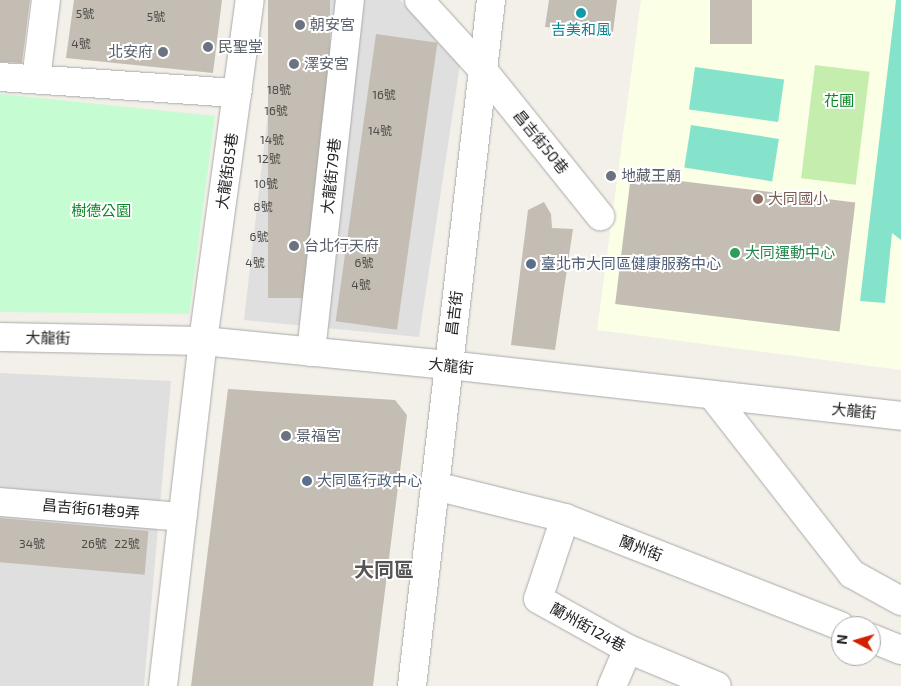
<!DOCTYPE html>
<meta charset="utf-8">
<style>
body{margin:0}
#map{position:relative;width:901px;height:686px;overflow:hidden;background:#f2f0e8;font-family:"Exo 2","Noto Sans TC",sans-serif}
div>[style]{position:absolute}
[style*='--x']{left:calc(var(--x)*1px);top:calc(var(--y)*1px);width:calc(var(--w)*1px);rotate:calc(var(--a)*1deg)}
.residential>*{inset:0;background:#e0dfdf}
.education>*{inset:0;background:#fbffe5}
.grass>*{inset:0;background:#c4edae;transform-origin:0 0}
.park>*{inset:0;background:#c6fcd2}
.pitch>*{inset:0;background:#85e3cc;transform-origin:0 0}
.building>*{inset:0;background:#c3bdb4;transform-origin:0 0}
.roads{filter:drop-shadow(0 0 1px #a9a9a9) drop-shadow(0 0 1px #a9a9a9)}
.minor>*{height:28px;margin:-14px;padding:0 14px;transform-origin:14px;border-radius:14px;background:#fff}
.dots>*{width:14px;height:14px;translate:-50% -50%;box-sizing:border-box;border:2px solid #fff;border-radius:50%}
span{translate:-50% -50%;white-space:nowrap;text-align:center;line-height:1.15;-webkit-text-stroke:4px #fff;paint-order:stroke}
.number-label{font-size:12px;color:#4a4946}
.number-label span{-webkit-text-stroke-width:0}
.worship-label{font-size:15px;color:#5b616d}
.left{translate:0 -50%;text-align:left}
.right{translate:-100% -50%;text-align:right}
.culture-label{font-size:15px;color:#0d838f}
.park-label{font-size:15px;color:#088825}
.street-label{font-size:15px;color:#222}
.education-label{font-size:15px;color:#785e54}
.leisure-label{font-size:15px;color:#27864d}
.service-label{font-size:15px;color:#4e5e75}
.district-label{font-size:20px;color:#555;font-weight:700}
.north{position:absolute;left:831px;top:616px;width:50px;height:50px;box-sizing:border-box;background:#fff;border:1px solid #a7a7a7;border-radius:50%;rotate:276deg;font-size:14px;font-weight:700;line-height:20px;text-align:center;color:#222}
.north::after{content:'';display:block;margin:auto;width:18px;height:22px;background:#d41e00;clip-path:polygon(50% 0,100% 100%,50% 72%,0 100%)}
</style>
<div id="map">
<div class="residential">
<div style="clip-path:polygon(281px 0,400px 0,460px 65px,419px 337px,244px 320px)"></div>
<div style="clip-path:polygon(0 373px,171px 381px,144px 686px,0 686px)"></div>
</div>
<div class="education">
<div style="clip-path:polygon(641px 0,901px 0,901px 370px,597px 330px)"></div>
</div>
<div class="grass">
<div style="left:815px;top:65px;width:55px;height:114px;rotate:7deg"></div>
</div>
<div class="park">
<div style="clip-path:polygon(0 94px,215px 116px,189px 314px,0 312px)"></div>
</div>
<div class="pitch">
<div style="clip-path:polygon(896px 0,901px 0,901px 240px,892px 233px,885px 303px,860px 301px)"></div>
<div style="left:695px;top:67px;width:90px;height:43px;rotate:8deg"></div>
<div style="left:691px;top:125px;width:89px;height:43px;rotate:9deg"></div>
</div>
<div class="building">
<div style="clip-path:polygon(0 0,30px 0,22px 63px,0 62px)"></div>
<div style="clip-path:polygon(74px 0,222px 0,213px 73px,66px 58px)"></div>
<div style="left:268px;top:0;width:62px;height:298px"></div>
<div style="clip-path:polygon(549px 0,617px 0,613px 32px,545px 27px)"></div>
<div style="left:710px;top:0;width:42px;height:44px"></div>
<div style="left:376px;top:34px;width:62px;height:290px;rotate:8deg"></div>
<div style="left:631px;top:175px;width:226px;height:130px;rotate:7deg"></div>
<div style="clip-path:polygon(544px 202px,551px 214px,552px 228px,573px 229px,555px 350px,511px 345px,528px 210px)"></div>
<div style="clip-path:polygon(228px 389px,395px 400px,407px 415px,373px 686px,191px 686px)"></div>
<div style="left:0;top:518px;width:149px;height:44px;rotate:5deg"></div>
</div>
<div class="roads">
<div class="minor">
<div style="--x:419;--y:0;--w:93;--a:47.6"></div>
<div style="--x:482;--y:69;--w:189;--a:51.2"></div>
<div style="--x:0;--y:77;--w:238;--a:3.9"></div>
<div style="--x:36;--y:79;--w:80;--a:-82.8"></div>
<div style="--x:0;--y:337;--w:203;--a:1.1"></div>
<div style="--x:203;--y:341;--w:246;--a:5.6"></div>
<div style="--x:448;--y:365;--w:456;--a:6.4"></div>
<div style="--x:311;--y:352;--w:354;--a:-83.7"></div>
<div style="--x:712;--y:395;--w:227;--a:52"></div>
<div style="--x:852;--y:574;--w:56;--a:28.9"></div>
<div style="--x:435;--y:486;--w:134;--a:13.8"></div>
<div style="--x:565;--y:518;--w:296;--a:21.4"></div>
<div style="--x:0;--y:502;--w:183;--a:4.7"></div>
<div style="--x:565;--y:518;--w:85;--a:108.4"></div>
<div style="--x:538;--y:599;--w:103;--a:29.1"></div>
<div style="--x:628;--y:649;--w:96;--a:22.6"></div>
<div style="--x:871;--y:638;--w:32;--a:22"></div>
<div style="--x:163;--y:686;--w:347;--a:-83.4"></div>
<div style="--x:203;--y:341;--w:344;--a:-82.2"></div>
<div style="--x:412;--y:686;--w:691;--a:-83.43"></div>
<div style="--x:612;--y:686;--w:40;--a:-66.6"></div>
</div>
</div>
<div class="dots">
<div style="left:581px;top:13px;background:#0f9aa8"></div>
<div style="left:300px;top:25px;background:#6b7280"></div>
<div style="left:208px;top:47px;background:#6b7280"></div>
<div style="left:163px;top:52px;background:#6b7280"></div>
<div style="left:294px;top:64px;background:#6b7280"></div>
<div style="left:611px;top:176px;background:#6b7280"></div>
<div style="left:758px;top:199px;background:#8d6e63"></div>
<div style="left:294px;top:246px;background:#6b7280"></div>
<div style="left:735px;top:253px;background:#2e9e5b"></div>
<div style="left:531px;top:264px;background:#5c6f8a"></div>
<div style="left:286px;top:436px;background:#6b7280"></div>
<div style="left:307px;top:481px;background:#5c6f8a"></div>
</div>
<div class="number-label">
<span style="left:85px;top:14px">5號</span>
<span style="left:156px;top:17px">5號</span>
<span style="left:81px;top:44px">4號</span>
<span style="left:279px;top:90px">18號</span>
<span style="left:384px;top:95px">16號</span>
<span style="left:276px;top:111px">16號</span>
<span style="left:380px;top:131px">14號</span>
<span style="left:272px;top:140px">14號</span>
<span style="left:269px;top:159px">12號</span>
<span style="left:266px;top:184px">10號</span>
<span style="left:263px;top:207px">8號</span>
<span style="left:259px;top:237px">6號</span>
<span style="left:255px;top:263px">4號</span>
<span style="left:364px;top:263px">6號</span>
<span style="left:361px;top:285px">4號</span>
<span style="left:32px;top:544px">34號</span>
<span style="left:94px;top:544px">26號</span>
<span style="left:127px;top:544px">22號</span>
</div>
<div class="worship-label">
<span class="left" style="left:310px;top:25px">朝安宮</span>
<span class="left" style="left:218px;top:47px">民聖堂</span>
<span class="right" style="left:153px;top:52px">北安府</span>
<span class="left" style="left:304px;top:64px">澤安宮</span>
<span class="left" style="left:621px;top:176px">地藏王廟</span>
<span class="left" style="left:304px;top:246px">台北行天府</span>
<span class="left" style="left:296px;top:436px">景福宮</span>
</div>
<div class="culture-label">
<span style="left:581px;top:30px">吉美和風</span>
</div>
<div class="park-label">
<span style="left:839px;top:101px">花圃</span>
<span style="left:101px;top:211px">樹德公園</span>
</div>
<div class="street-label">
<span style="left:541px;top:142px;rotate:51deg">昌吉街50巷</span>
<span style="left:227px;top:171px;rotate:-82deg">大龍街85巷</span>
<span style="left:331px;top:176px;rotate:-84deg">大龍街79巷</span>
<span style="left:454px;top:313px;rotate:-83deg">昌吉街</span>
<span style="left:48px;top:338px;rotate:1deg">大龍街</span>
<span style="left:451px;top:366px;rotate:6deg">大龍街</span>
<span style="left:854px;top:411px;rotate:6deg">大龍街</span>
<span style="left:91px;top:509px;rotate:5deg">昌吉街61巷9弄</span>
<span style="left:641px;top:548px;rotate:21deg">蘭州街</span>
<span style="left:588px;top:627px;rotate:29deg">蘭州街124巷</span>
</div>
<div class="education-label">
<span class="left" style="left:768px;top:199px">大同國小</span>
</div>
<div class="leisure-label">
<span class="left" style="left:745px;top:253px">大同運動中心</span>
</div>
<div class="service-label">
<span class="left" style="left:541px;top:264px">臺北市大同區健康服務中心</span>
<span class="left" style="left:317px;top:481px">大同區行政中心</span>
</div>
<div class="district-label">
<span style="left:384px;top:569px">大同區</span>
</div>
<div class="north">N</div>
</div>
